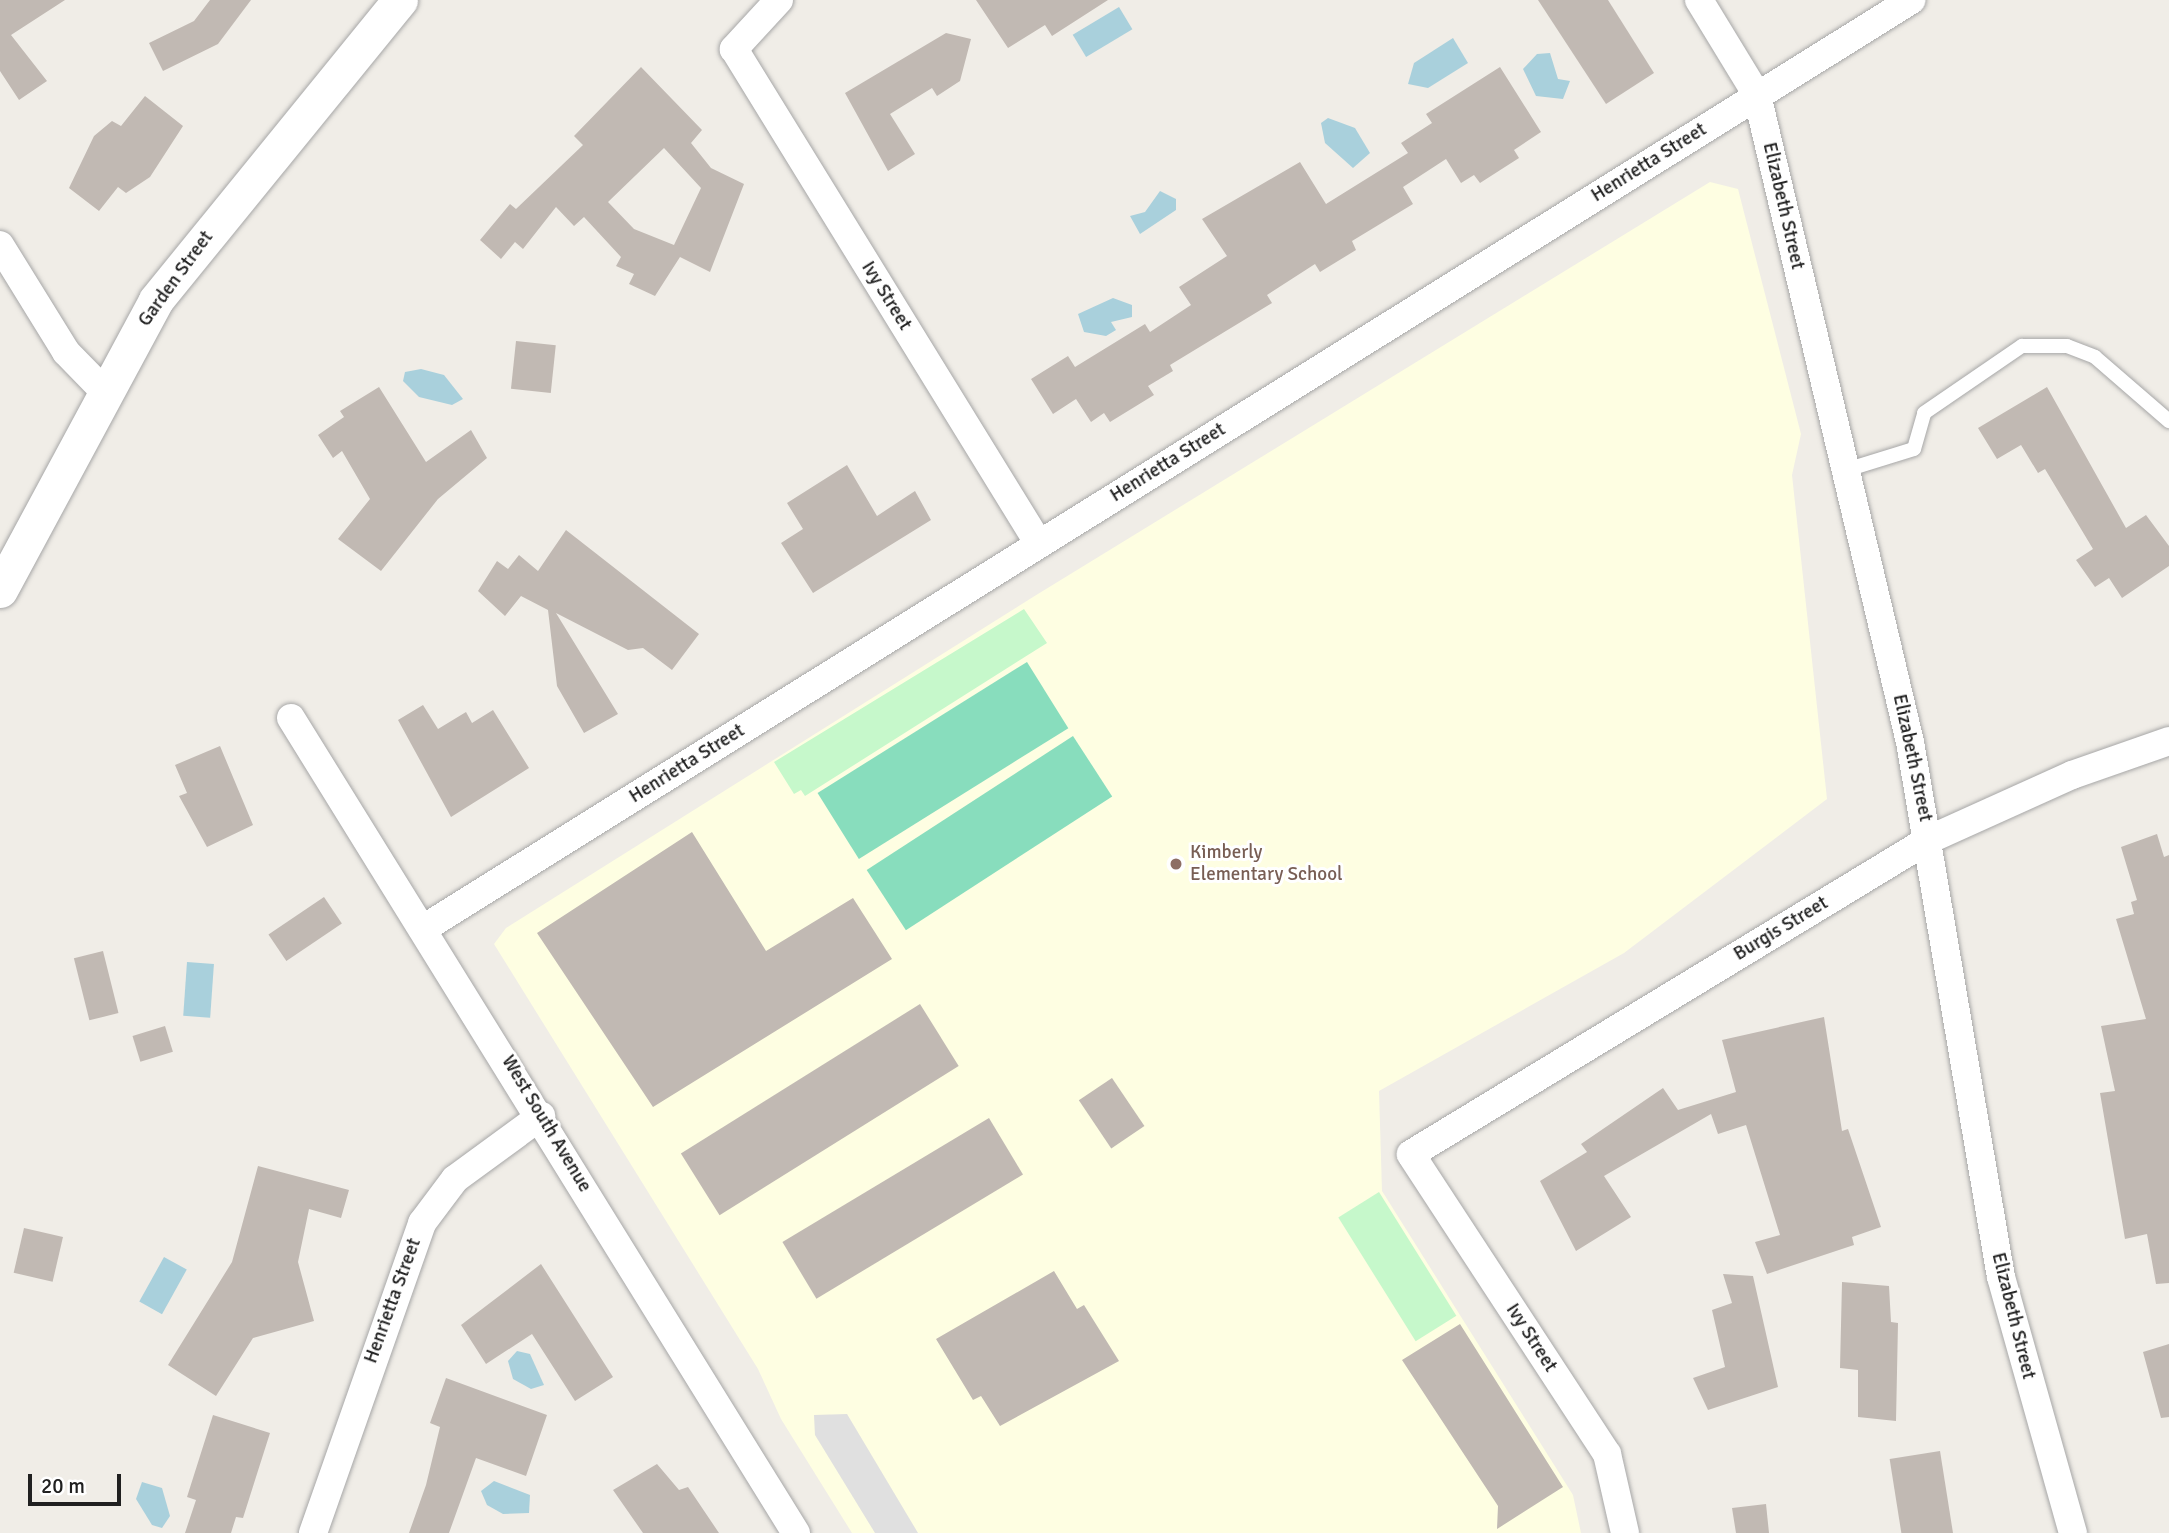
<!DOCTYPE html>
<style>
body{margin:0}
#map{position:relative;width:2169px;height:1533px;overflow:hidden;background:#f0ede7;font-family:Signika,sans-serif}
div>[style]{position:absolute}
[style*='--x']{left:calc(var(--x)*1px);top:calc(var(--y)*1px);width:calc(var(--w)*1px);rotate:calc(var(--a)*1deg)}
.education>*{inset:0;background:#fefee2}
.park>*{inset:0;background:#c6f8cb;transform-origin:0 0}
.pitch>*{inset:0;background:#88ddbd;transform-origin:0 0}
.parking>*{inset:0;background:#e0e0e0}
.water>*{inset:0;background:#a9d0dc;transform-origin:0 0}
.building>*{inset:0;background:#c1b9b3;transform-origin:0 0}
.roads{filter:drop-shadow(0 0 2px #a7a7a7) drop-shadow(0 0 2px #a7a7a7)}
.service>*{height:14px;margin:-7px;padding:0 7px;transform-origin:7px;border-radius:7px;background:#fff}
.minor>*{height:28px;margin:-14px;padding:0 14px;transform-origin:14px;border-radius:14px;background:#fff}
.tertiary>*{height:35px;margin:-17.5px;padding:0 17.5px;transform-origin:17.5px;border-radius:17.5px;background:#fff}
.dots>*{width:19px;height:19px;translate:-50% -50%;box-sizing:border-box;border:4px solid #fff;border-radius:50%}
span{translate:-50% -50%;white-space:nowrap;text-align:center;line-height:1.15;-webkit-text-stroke:6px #fff;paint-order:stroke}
.street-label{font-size:19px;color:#202020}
.education-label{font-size:19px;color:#785e54}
.left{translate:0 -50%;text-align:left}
.scale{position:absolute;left:28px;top:1474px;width:93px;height:32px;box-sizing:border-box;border:4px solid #202020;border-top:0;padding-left:9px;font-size:21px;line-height:24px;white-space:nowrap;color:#202020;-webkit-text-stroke:5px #fff;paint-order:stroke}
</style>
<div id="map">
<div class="education">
<div style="clip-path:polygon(1710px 182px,1738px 189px,1801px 434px,1792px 475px,1827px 799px,1624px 953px,1379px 1091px,1382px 1191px,1573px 1495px,1581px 1533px,852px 1533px,781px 1419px,758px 1369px,494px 944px,506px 928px,1033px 597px)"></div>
</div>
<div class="park">
<div style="clip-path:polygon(1024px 609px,1047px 643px,805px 796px,801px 790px,794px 794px,774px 762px)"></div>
<div style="left:1379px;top:1192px;width:146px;height:48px;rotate:58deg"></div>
</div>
<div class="pitch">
<div style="left:1027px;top:662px;width:78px;height:247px;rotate:58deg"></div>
<div style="left:1073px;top:736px;width:72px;height:246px;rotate:57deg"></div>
</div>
<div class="parking">
<div style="clip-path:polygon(847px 1414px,918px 1533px,875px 1533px,815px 1435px,814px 1415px)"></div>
</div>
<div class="water">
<div style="left:1119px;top:7px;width:26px;height:54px;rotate:59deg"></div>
<div style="clip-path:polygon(1453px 38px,1468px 63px,1428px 88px,1408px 84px,1414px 63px)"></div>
<div style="clip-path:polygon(1550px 53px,1558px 79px,1570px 81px,1563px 99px,1536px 96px,1523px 69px,1537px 54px)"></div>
<div style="clip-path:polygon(1328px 118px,1355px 128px,1370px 153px,1353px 168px,1325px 143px,1321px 123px)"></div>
<div style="clip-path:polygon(1160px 191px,1176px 199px,1176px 210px,1140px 234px,1130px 216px,1145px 212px)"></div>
<div style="clip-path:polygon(1113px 298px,1132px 305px,1132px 317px,1111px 322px,1116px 330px,1106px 336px,1084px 332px,1078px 314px)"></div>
<div style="clip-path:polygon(421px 369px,444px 375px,463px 399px,452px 405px,419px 397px,403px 381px,405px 372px)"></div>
<div style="left:187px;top:962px;width:27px;height:54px;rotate:4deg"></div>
<div style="left:164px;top:1257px;width:26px;height:51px;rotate:29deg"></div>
<div style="clip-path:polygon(517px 1351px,530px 1354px,544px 1385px,531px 1389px,513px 1379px,508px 1361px)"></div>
<div style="clip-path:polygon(494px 1481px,530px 1495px,529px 1513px,503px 1514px,487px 1505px,481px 1491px)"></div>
<div style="clip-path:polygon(142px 1482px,162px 1488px,170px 1516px,162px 1528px,152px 1525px,136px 1499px)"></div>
</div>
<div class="building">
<div style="clip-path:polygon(0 0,65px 0,11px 35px,47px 81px,19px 100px,0 71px)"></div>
<div style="clip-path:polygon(210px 0,251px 0,218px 44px,163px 71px,149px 43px,194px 21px)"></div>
<div style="clip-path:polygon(976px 0,1108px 0,1052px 36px,1045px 25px,1008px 48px)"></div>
<div style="clip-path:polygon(1538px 0,1608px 0,1654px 73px,1606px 104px)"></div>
<div style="clip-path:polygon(946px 33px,971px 39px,960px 81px,937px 96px,932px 88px,890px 114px,915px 154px,888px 171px,845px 93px)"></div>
<div style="clip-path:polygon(evenodd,641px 67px,702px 130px,691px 143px,711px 168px,744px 184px,710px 272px,680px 257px,655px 296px,629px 284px,634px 274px,616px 266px,621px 257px,584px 217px,574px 226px,556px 207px,523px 249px,515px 242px,501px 259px,480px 240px,510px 204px,516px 209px,583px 145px,574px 136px,641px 67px,664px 148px,701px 188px,674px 245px,634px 229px,608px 202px,664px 148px)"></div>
<div style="clip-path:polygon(1500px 67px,1541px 132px,1514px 150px,1519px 158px,1480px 183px,1474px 175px,1461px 183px,1446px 159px,1403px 187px,1413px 204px,1352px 241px,1356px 250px,1320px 272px,1315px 264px,1267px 295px,1272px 303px,1170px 365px,1173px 371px,1148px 386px,1154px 395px,1110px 422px,1104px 413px,1091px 422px,1076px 399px,1053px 414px,1031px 379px,1068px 356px,1075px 367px,1145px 324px,1150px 332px,1191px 305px,1179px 287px,1227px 256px,1202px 219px,1300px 162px,1326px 204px,1408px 153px,1401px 143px,1432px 123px,1426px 114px)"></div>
<div style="clip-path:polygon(145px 96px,183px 126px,150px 177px,126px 193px,118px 187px,99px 211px,69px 188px,94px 136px,112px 121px,121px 126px)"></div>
<div style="left:516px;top:341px;width:40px;height:48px;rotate:6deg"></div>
<div style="clip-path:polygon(379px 387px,426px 462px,471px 430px,487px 458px,438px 499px,381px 571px,338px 539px,370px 499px,342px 451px,333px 458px,318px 435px,344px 417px,340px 411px)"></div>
<div style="clip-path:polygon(2047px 387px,2126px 528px,2146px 515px,2169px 546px,2169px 566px,2122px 598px,2109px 578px,2095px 587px,2076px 560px,2093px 549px,2045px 469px,2038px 473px,2021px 445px,1997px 459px,1978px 428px)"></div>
<div style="clip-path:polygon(847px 465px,877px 516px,915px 491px,931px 520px,813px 593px,781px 543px,803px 529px,787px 503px)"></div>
<div style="clip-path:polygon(566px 530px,699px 634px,672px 670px,643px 648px,628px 650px,556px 613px,618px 714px,584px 733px,557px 686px,548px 610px,521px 596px,505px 616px,478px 591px,497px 561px,508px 569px,519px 555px,538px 571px)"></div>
<div style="clip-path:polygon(423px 705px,438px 729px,466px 712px,472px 723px,493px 710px,529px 768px,451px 817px,398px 720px)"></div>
<div style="clip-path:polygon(220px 746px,253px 825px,207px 847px,179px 796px,187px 793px,175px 765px)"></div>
<div style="clip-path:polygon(692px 832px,766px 951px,853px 898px,892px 959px,653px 1107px,537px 933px)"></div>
<div style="clip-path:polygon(2157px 834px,2164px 857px,2169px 855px,2169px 1283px,2156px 1284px,2147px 1234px,2125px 1239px,2100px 1093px,2115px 1091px,2101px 1026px,2146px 1019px,2116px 919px,2134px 914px,2131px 902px,2137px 900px,2121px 847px)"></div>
<div style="left:324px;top:897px;width:32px;height:67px;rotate:56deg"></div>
<div style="left:103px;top:951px;width:64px;height:30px;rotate:76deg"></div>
<div style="left:920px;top:1004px;width:73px;height:282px;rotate:58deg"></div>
<div style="clip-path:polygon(1824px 1017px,1842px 1131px,1848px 1129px,1881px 1227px,1852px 1237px,1854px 1245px,1767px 1274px,1755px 1242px,1780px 1235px,1746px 1125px,1718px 1134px,1711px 1114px,1604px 1176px,1631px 1217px,1576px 1251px,1540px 1181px,1587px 1152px,1581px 1144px,1663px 1088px,1678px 1110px,1736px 1092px,1722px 1040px)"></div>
<div style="left:165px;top:1026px;width:27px;height:34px;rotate:73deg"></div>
<div style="left:1112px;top:1078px;width:58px;height:40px;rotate:56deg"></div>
<div style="left:989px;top:1118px;width:66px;height:241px;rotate:59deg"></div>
<div style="clip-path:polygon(258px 1166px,349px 1190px,341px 1218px,309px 1209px,298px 1262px,314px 1321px,253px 1338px,216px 1396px,168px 1365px,232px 1262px)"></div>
<div style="left:24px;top:1228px;width:40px;height:46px;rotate:13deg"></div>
<div style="clip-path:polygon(541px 1264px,613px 1377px,575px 1401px,532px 1334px,486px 1364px,461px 1325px)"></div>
<div style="clip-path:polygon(1054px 1271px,1077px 1309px,1084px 1305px,1119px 1361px,1000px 1426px,981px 1396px,973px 1400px,936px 1339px)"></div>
<div style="clip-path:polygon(1723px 1274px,1753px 1276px,1778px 1387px,1708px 1410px,1693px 1378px,1725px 1367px,1712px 1310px,1732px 1303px)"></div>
<div style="clip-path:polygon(1842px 1282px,1889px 1286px,1891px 1322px,1898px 1323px,1896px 1421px,1858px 1417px,1858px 1370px,1840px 1368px)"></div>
<div style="clip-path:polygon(1460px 1324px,1563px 1487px,1497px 1529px,1498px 1506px,1402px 1360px)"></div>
<div style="clip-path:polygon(2169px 1344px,2169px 1417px,2161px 1418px,2143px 1352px)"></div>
<div style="clip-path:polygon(446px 1378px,547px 1415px,526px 1476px,476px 1458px,449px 1533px,409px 1533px,426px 1485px,440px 1427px,430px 1423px)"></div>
<div style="clip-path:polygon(213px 1415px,270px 1433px,243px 1518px,236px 1517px,231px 1533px,185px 1533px,196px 1500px,187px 1497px)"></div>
<div style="left:1940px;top:1451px;width:83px;height:51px;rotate:81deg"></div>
<div style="clip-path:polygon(657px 1464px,679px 1490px,688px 1487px,719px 1533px,643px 1533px,613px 1490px)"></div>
<div style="clip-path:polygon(1766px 1504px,1769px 1533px,1736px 1533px,1732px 1508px)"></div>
</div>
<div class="roads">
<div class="service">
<div style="--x:1846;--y:470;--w:71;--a:-17.2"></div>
<div style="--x:1914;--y:449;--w:37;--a:-74"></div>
<div style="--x:1924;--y:413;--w:119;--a:-34.4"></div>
<div style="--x:2022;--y:346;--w:45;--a:0"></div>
<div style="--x:2067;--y:346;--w:30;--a:21"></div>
<div style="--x:2095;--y:357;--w:98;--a:40.9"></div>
</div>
<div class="minor">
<div style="--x:779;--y:0;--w:67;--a:132.6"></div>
<div style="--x:734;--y:49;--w:581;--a:58.36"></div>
<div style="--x:1699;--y:0;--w:111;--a:58.6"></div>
<div style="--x:1757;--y:95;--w:665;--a:76.7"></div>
<div style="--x:1910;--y:742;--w:543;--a:80.35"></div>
<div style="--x:2001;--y:1277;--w:266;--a:74.3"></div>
<div style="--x:0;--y:245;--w:126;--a:58.3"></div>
<div style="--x:66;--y:352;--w:54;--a:45.7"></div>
<div style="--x:291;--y:718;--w:959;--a:58.22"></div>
<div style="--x:426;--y:927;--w:1751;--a:-31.97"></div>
<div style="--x:313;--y:1533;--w:329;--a:-70.6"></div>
<div style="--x:422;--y:1223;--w:55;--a:-53.1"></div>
<div style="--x:455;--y:1179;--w:107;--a:-36.2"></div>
<div style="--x:1625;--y:1533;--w:81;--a:-102.8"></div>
<div style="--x:1607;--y:1454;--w:358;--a:-123.2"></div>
<div style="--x:1411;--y:1154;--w:605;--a:-31.27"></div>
<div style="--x:1928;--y:840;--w:158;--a:-24.3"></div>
<div style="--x:2072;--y:775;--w:103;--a:-19.3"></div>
</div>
<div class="tertiary">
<div style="--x:0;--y:590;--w:329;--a:-61.7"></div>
<div style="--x:156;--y:300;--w:387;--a:-50.9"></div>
</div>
</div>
<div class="dots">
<div style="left:1176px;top:864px;background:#8d6e63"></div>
</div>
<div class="street-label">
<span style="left:1649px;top:163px;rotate:-32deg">Henrietta Street</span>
<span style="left:1783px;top:206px;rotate:77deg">Elizabeth Street</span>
<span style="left:176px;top:279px;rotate:-54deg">Garden Street</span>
<span style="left:886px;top:296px;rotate:58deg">Ivy Street</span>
<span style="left:1168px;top:463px;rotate:-32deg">Henrietta Street</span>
<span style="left:1912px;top:758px;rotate:78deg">Elizabeth Street</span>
<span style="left:687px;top:764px;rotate:-32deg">Henrietta Street</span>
<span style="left:1781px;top:929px;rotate:-31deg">Burgis Street</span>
<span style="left:546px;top:1124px;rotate:59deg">West South Avenue</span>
<span style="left:393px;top:1301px;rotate:-70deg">Henrietta Street</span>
<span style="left:2013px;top:1316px;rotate:76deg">Elizabeth Street</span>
<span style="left:1531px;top:1338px;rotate:57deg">Ivy Street</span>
</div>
<div class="education-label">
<span class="left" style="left:1190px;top:864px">Kimberly<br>Elementary School</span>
</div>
<div class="scale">20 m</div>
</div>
